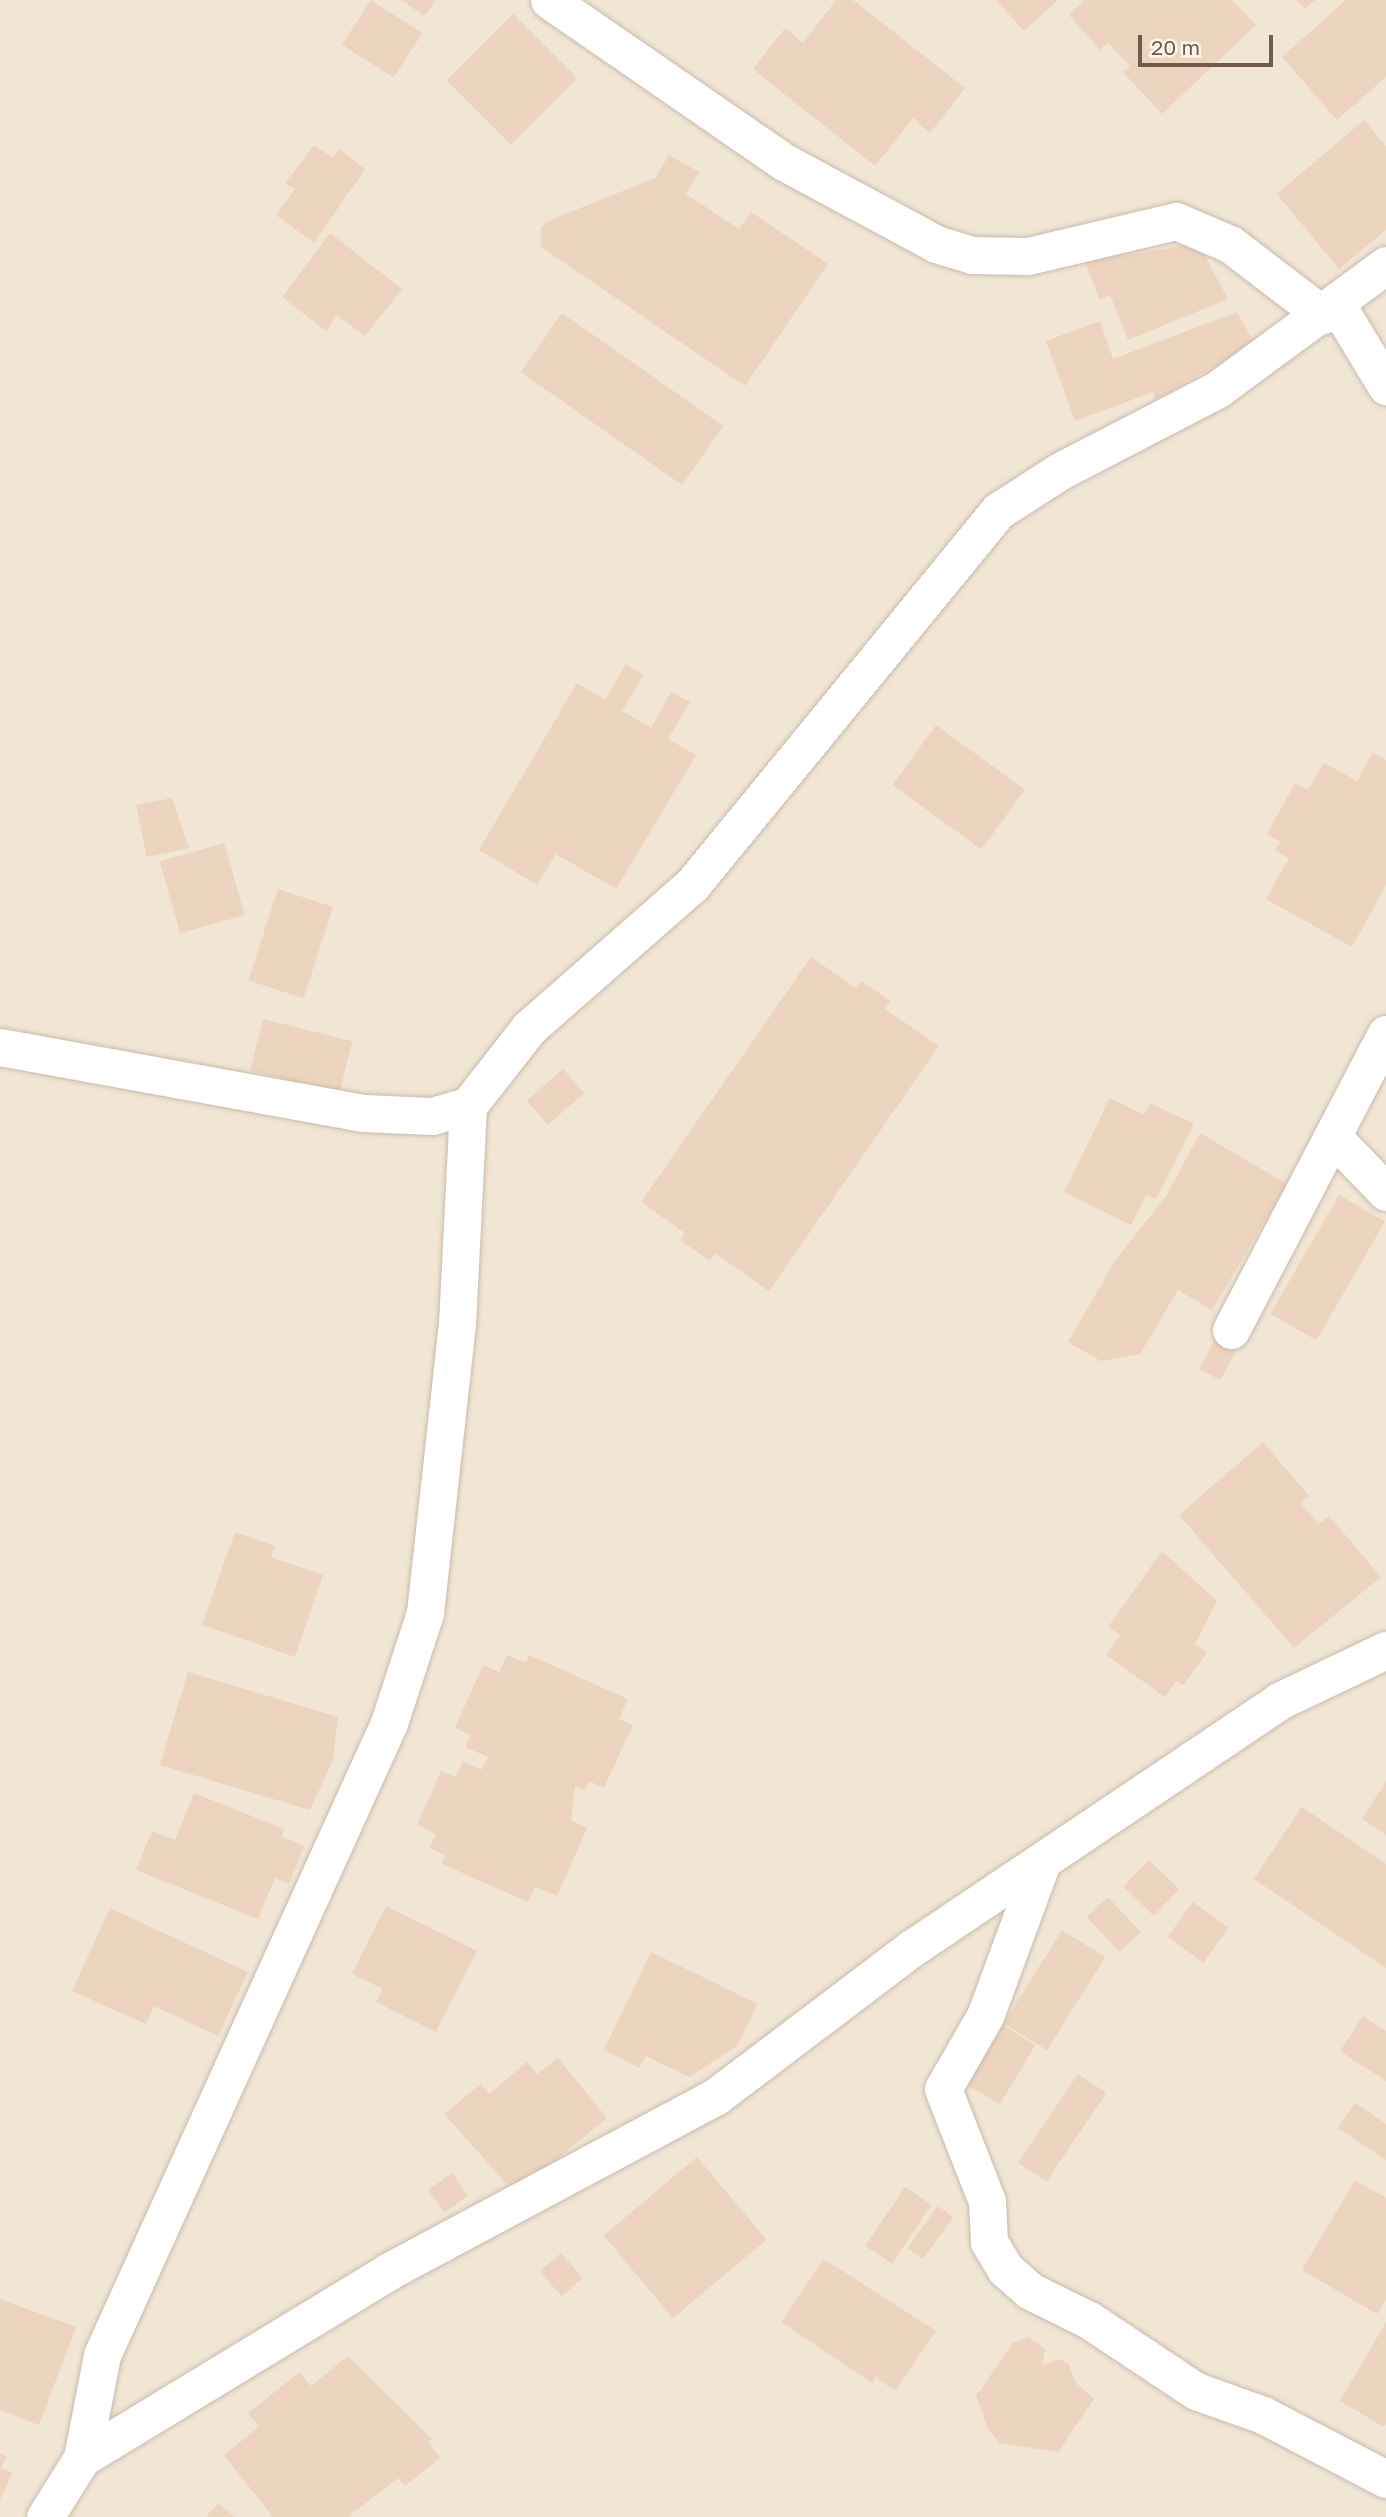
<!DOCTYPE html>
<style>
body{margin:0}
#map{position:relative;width:1386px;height:2517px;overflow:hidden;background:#faf3e5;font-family:"Golos Text",sans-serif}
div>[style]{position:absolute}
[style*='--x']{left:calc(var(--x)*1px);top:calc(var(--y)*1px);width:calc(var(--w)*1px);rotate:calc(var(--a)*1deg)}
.residential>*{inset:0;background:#f1e5d4;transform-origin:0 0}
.building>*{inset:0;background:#edd4bf;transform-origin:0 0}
.roads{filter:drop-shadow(0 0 2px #cabbac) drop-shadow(0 0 2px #cabbac)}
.minor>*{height:37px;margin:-18.5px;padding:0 18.5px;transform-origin:18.5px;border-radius:18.5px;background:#fff}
span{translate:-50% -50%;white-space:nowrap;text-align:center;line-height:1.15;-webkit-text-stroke:5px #fdf7ea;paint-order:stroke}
.scale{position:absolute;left:1138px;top:35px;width:135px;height:32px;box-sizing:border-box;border:4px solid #705b4c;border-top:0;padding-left:9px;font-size:21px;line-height:24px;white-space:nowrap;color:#705b4c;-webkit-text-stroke:5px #fdf7ea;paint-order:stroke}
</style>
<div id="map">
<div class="residential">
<div style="left:0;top:0;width:1386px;height:2517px"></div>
</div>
<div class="building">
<div style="left:371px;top:0;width:61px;height:53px;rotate:33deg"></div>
<div style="clip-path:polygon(402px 0,432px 0,435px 2px,424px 16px)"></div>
<div style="clip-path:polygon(836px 0,853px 0,965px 88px,930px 133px,913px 118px,875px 166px,753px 69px,785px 28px,803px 43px)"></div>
<div style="clip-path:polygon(996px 0,1058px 0,1024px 31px)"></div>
<div style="clip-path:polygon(1085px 0,1232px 0,1256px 25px,1162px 114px,1123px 72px,1130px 66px,1108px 43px,1100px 50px,1069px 15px)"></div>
<div style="clip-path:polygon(1297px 0,1315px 0,1305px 9px)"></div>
<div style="clip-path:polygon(1346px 0,1386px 0,1386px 77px,1337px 120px,1282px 57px)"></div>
<div style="left:513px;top:14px;width:91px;height:94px;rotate:45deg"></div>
<div style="clip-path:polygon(1364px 120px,1386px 146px,1386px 230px,1339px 269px,1277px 194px)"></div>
<div style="clip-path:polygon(314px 145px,333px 158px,339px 149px,365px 169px,314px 243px,276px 215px,295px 189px,285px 183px)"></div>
<div style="clip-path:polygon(669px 155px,699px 172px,686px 194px,739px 229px,751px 212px,828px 264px,745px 386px,541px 247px,541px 227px,548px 221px,655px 178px)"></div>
<div style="clip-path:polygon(330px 233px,402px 289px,365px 336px,337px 315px,326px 331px,282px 297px)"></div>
<div style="clip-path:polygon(1198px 243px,1228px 299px,1128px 340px,1110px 295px,1100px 300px,1084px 260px,1118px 245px,1122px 256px)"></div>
<div style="clip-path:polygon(1237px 312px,1255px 344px,1155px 400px,1153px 392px,1075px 421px,1046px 341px,1100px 321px,1113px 359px)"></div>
<div style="left:562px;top:313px;width:197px;height:72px;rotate:35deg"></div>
<div style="clip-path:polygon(626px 664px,643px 675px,622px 711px,651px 728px,671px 692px,690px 702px,668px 739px,696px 755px,616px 889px,556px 854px,537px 885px,479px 850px,577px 683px,605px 699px)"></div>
<div style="left:936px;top:725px;width:110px;height:74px;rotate:36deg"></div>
<div style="clip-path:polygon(1373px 753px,1386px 760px,1386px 885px,1352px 947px,1266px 899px,1289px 858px,1275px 851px,1280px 842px,1267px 834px,1295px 783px,1308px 790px,1324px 763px,1357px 781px)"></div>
<div style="clip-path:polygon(172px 798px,189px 848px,147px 857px,136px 805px)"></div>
<div style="left:224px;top:843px;width:75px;height:67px;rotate:74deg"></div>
<div style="left:278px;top:889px;width:58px;height:96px;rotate:18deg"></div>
<div style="clip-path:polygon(811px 957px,856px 988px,862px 981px,890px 1001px,885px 1009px,939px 1046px,769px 1291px,715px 1253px,710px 1261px,680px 1240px,685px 1233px,641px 1202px)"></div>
<div style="left:263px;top:1019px;width:92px;height:53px;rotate:14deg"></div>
<div style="left:563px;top:1069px;width:32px;height:48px;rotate:49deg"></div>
<div style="clip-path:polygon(1110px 1098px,1144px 1115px,1150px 1103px,1194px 1124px,1156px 1199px,1146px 1195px,1131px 1225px,1064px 1192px)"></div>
<div style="clip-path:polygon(1200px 1133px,1287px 1184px,1212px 1310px,1178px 1290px,1140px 1354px,1101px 1361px,1068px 1342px,1115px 1261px,1168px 1193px)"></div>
<div style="left:1339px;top:1195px;width:53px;height:137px;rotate:30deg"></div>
<div style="left:1219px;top:1332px;width:24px;height:42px;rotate:28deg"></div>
<div style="clip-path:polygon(1263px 1442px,1309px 1496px,1300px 1503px,1319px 1524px,1329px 1516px,1381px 1577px,1294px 1648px,1179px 1515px)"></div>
<div style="clip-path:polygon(235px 1532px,275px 1546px,271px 1557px,323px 1575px,295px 1657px,202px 1625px)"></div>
<div style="clip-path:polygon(1162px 1551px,1217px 1601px,1195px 1644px,1207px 1653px,1183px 1685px,1176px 1681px,1165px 1697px,1106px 1655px,1120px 1635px,1108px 1627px)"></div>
<div style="clip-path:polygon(507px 1655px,526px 1663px,529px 1655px,628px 1699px,619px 1719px,633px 1725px,604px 1788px,589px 1781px,585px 1791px,575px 1786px,571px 1820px,587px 1828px,557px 1896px,535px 1887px,528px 1902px,442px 1864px,445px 1855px,430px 1848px,436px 1834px,417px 1825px,441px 1771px,455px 1777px,463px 1761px,481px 1770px,488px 1757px,465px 1747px,471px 1735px,455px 1728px,483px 1665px,499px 1672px)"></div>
<div style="clip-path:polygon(188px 1672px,338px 1717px,333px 1760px,310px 1810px,160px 1765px)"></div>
<div style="clip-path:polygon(1386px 1781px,1386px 1835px,1362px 1819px)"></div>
<div style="clip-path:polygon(194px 1793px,284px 1829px,282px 1837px,304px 1846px,289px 1884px,275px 1878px,258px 1919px,136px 1870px,152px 1831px,175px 1840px)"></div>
<div style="clip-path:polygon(1302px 1807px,1386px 1864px,1386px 1968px,1254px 1879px)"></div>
<div style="left:1149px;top:1860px;width:42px;height:37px;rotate:44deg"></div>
<div style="left:1108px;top:1897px;width:48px;height:29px;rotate:47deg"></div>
<div style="left:1193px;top:1902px;width:44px;height:43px;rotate:36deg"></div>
<div style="clip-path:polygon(386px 1906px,477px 1951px,436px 2032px,376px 2002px,383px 1989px,352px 1974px)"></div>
<div style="clip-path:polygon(110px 1908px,248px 1972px,218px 2036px,154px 2006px,146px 2024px,72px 1991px)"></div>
<div style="left:1062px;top:1930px;width:51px;height:110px;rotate:32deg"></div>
<div style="clip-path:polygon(651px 1952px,758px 2004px,737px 2046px,689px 2077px,646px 2056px,639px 2068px,604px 2050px)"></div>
<div style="clip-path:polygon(1363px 2016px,1386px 2031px,1386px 2081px,1340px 2051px)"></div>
<div style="left:1002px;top:2025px;width:39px;height:69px;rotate:31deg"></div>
<div style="clip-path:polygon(558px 2058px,607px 2118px,515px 2193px,444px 2114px,481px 2084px,489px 2094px,527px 2062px,537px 2074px)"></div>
<div style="left:1078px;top:2074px;width:34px;height:107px;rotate:34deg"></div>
<div style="clip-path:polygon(1355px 2103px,1386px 2124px,1386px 2160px,1338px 2128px)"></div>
<div style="left:697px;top:2157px;width:108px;height:122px;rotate:50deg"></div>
<div style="left:452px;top:2173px;width:28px;height:29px;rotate:55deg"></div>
<div style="clip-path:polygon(1355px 2180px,1386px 2198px,1386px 2300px,1377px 2314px,1302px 2270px)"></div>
<div style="left:905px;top:2187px;width:32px;height:71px;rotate:34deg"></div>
<div style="left:938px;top:2206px;width:19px;height:52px;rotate:36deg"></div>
<div style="left:561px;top:2253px;width:33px;height:28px;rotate:49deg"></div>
<div style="clip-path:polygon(824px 2259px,936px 2331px,895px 2391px,877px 2378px,880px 2371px,872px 2383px,781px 2322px)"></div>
<div style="clip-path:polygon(0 2299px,76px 2327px,39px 2425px,0 2410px)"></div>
<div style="clip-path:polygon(1386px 2322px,1386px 2424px,1384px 2427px,1340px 2401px)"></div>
<div style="clip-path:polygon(1028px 2337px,1045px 2349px,1042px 2366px,1058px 2359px,1068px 2363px,1076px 2383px,1094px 2399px,1058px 2452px,1000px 2443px,989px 2431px,976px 2396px,1013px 2343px)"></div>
<div style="clip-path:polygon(348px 2356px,432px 2439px,427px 2441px,440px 2458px,405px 2486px,398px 2478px,348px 2517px,273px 2517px,224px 2455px,259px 2427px,248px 2413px,300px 2372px,311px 2386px)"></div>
<div style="clip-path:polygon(0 2454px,7px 2457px,1px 2468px,12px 2473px,0 2500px)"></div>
<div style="clip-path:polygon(218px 2503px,235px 2517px,206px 2517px)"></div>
</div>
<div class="roads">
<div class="minor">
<div style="--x:549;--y:0;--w:285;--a:34.6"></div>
<div style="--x:784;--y:162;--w:173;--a:28.3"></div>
<div style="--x:936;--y:244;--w:38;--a:17"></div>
<div style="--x:972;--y:255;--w:56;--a:1"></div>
<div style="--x:1028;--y:256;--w:152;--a:-13.3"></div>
<div style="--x:1176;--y:221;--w:59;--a:23.1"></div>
<div style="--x:1230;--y:244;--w:117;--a:37.4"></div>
<div style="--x:1337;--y:305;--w:95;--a:58.8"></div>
<div style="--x:0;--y:1047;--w:369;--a:10.3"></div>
<div style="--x:363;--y:1113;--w:69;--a:2.5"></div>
<div style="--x:432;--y:1116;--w:37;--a:-16"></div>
<div style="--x:468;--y:1106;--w:99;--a:-52"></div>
<div style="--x:529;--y:1028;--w:217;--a:-41.3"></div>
<div style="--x:692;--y:885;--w:483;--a:-50.7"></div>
<div style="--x:998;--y:511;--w:74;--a:-32.8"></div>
<div style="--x:1060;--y:471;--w:178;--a:-27.4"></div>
<div style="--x:1218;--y:389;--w:209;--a:-36.4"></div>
<div style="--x:1334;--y:1138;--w:75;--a:46.1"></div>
<div style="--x:1231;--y:1330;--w:334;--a:-62.4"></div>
<div style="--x:1042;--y:1862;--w:164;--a:110.3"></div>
<div style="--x:985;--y:2016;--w:84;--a:119.9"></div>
<div style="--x:943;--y:2089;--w:120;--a:68.6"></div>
<div style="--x:987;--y:2201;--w:41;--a:87.2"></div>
<div style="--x:989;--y:2242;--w:31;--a:59"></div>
<div style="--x:1005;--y:2269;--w:33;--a:41"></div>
<div style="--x:1030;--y:2291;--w:66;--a:26.2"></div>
<div style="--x:1089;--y:2320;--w:128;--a:33.6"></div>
<div style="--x:1196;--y:2391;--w:71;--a:19.7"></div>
<div style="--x:1263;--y:2415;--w:139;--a:27.5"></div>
<div style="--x:82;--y:2458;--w:105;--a:-79"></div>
<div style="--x:102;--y:2355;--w:694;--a:-65.58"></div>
<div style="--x:389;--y:1723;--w:116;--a:-71.9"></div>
<div style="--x:425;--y:1613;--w:291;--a:-83.7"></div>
<div style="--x:457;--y:1324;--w:218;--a:-87.1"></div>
<div style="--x:45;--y:2517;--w:70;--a:-57.9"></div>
<div style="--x:82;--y:2458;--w:359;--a:-31.3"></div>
<div style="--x:389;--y:2271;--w:370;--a:-28.1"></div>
<div style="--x:715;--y:2097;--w:247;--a:-37.1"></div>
<div style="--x:912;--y:1948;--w:442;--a:-33.9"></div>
<div style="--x:1279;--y:1701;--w:119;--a:-25.5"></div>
</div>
</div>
<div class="scale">20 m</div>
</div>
